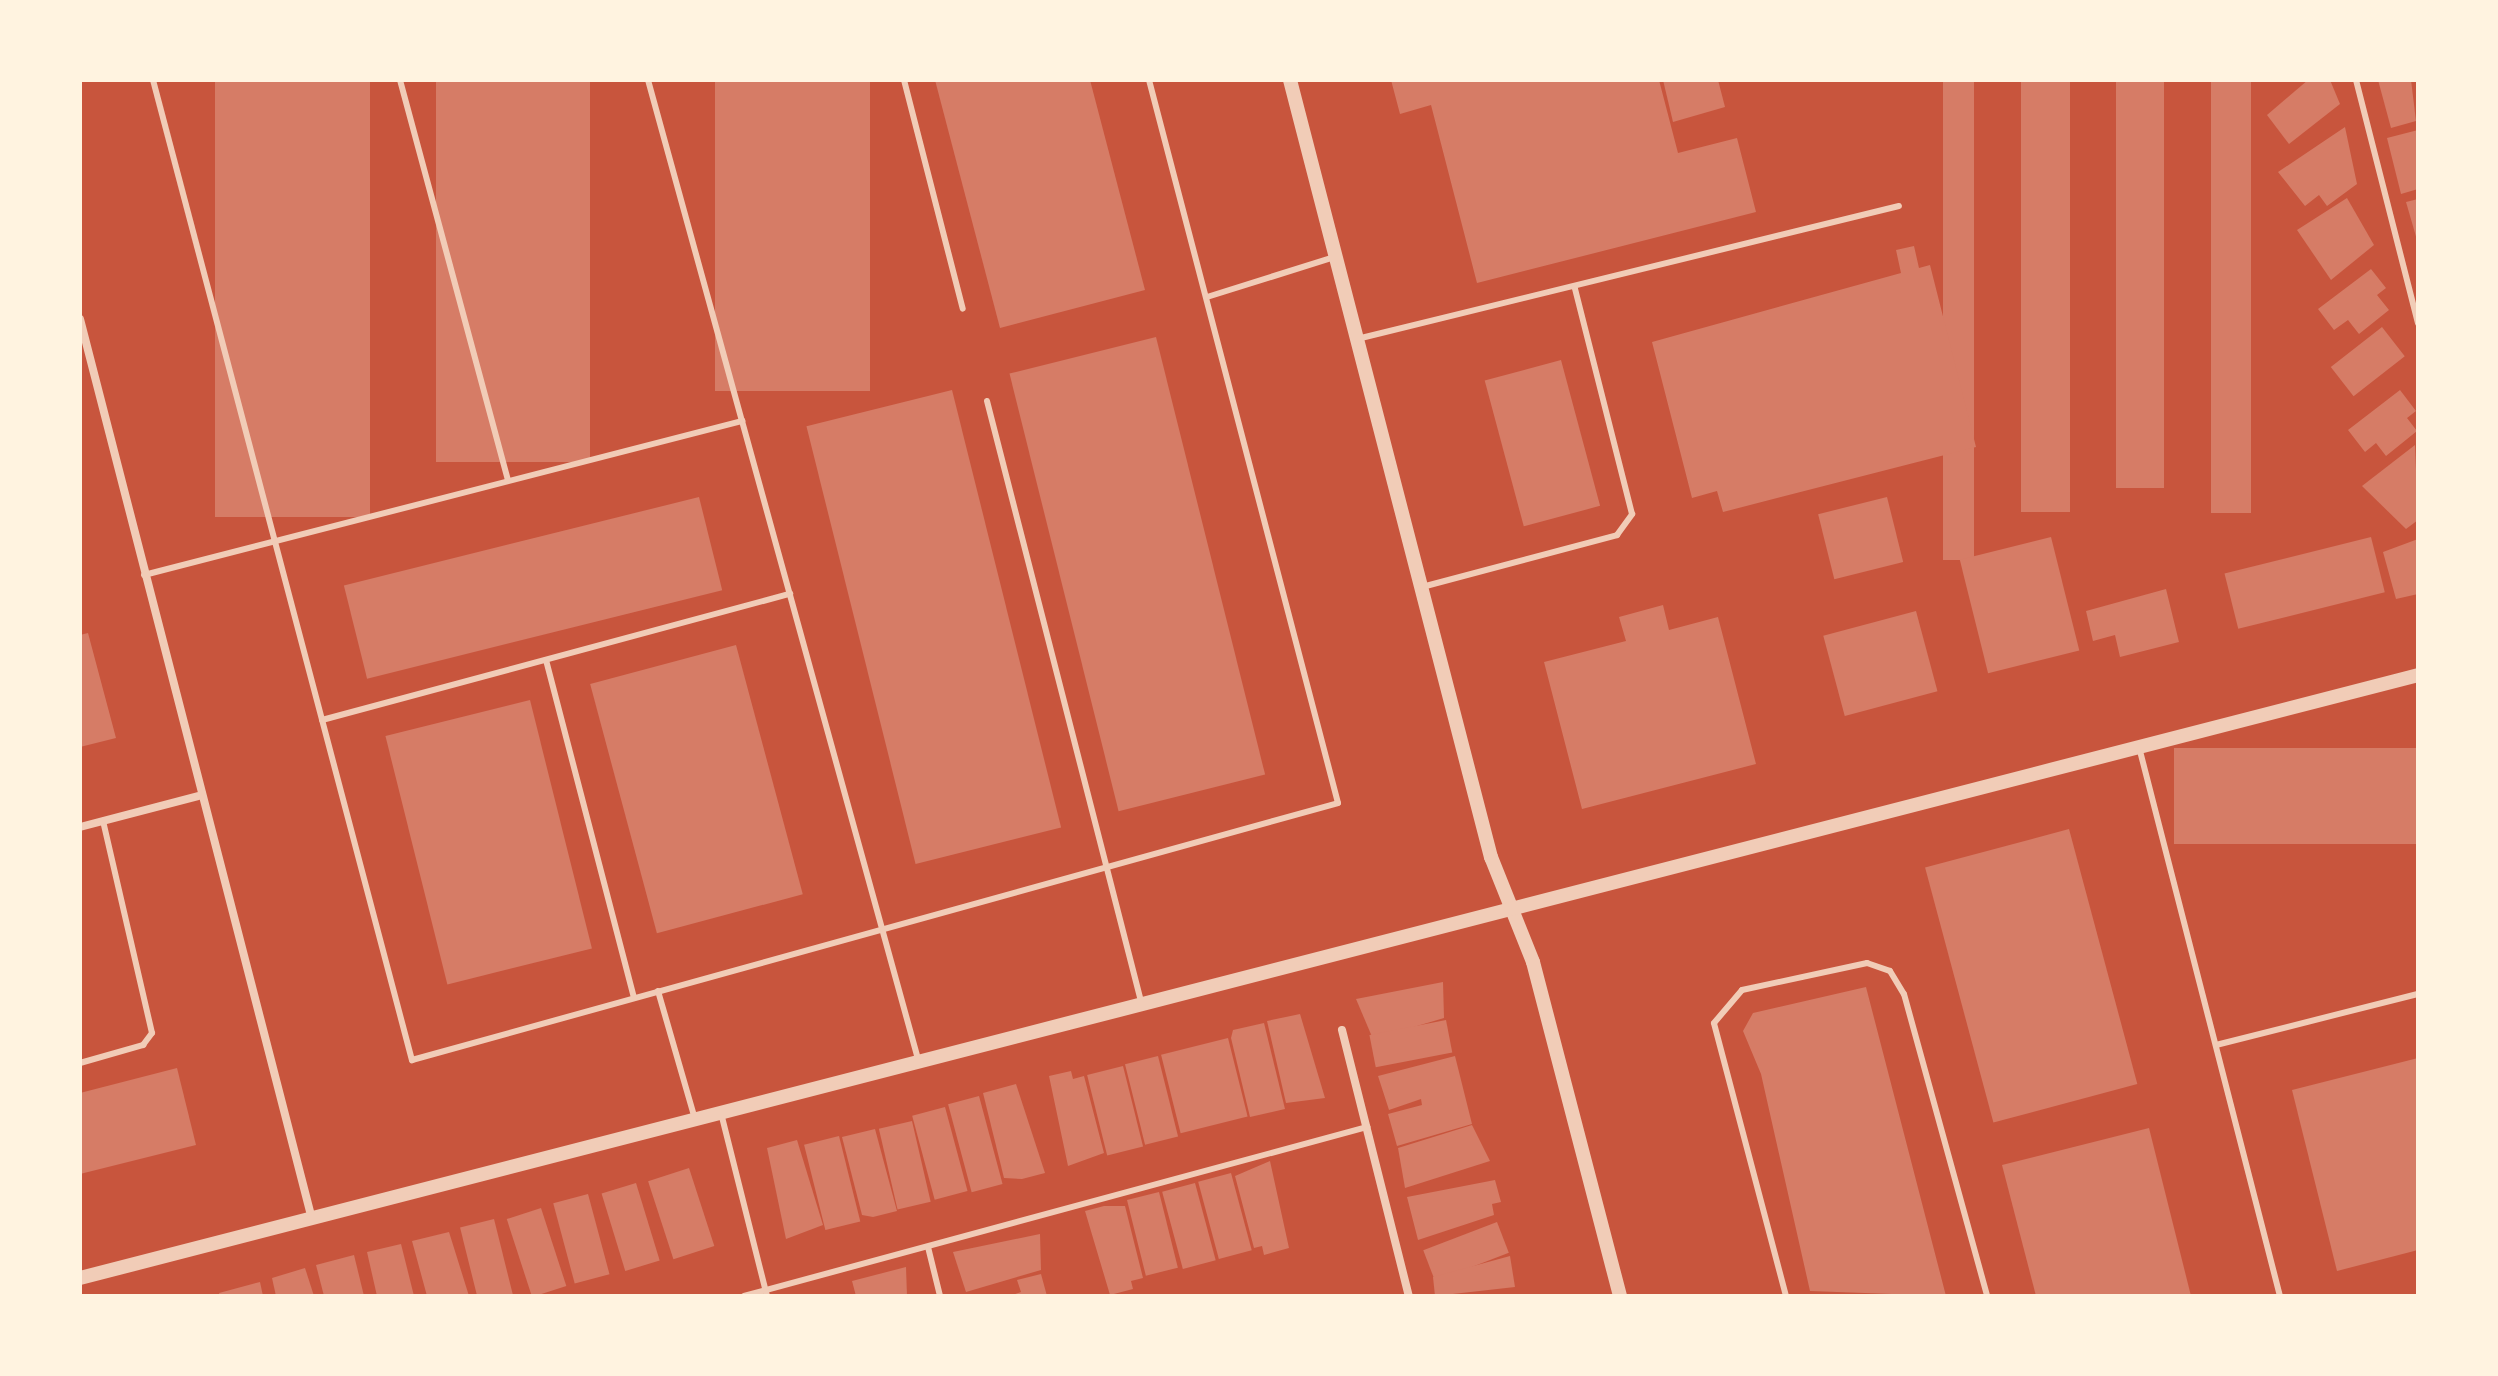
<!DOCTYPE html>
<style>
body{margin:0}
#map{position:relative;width:2498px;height:1376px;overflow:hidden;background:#c8553d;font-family:Montserrat,sans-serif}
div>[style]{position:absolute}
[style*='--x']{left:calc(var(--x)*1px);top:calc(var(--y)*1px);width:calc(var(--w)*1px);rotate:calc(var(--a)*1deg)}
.building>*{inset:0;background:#d67c66;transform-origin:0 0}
.service>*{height:6px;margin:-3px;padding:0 3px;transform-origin:3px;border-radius:3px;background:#f1ccb7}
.minor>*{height:8px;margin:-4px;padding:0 4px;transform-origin:4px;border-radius:4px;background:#f1ccb7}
.tertiary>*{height:14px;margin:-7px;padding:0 7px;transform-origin:7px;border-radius:7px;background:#f1ccb7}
span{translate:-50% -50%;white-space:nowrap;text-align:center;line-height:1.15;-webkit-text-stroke:6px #fff3e0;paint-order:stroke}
.frame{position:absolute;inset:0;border:82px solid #fff3e0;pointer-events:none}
</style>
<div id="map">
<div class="building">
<div style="left:215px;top:80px;width:155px;height:437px"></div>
<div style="left:436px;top:80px;width:154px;height:382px"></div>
<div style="left:715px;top:80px;width:155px;height:311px"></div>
<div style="clip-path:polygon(935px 80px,1090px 80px,1145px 290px,1000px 328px)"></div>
<div style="clip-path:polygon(1391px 80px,1659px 80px,1678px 153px,1737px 138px,1756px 212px,1477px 283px,1431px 105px,1400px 114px)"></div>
<div style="clip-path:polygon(1663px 80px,1718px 80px,1725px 107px,1673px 122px)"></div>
<div style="left:1943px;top:80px;width:31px;height:480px"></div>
<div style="left:2021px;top:80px;width:49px;height:432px"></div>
<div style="left:2116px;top:80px;width:48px;height:408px"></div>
<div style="left:2211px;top:80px;width:40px;height:433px"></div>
<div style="clip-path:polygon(2308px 80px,2330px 80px,2340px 104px,2289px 144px,2267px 115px)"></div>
<div style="clip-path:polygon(2378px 80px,2411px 80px,2416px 121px,2391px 128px)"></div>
<div style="clip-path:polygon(2345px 127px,2357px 184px,2327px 206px,2319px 195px,2305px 206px,2278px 172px)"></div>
<div style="clip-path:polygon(2418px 130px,2418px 189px,2401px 194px,2387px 138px)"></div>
<div style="clip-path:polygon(2347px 198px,2374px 245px,2331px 280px,2297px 230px)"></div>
<div style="clip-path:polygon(2418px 199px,2418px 239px,2417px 240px,2406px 202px)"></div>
<div style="clip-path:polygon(1914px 246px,1919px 268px,1930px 265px,1976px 447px,1723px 512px,1717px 491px,1692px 498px,1652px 342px,1901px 273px,1896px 250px)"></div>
<div style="clip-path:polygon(2371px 269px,2386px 288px,2377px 295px,2389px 310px,2359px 334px,2348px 320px,2334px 330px,2318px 309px)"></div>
<div style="left:2382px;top:327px;width:37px;height:65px;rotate:52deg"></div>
<div style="left:1156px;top:337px;width:451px;height:151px;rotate:76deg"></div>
<div style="left:1561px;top:360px;width:151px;height:79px;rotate:75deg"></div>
<div style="left:952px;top:390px;width:451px;height:150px;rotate:76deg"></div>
<div style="clip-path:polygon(2400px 390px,2416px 411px,2407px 418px,2417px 431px,2386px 456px,2376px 443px,2365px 452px,2348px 430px)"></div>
<div style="clip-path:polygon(2415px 445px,2418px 520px,2406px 529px,2362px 486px)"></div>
<div style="left:699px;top:497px;width:96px;height:366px;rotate:76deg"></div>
<div style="left:1887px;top:497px;width:67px;height:71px;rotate:76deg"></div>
<div style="left:2051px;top:537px;width:117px;height:94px;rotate:76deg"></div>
<div style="left:2371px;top:537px;width:57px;height:151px;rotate:76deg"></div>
<div style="clip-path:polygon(2418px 539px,2418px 594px,2396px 599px,2383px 552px)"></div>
<div style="clip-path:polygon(2166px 589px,2179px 642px,2120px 657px,2115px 635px,2093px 641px,2086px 611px)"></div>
<div style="clip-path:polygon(1663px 605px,1669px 630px,1718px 617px,1756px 764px,1582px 809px,1544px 662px,1626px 641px,1619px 617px)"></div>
<div style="left:1916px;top:611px;width:83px;height:96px;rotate:75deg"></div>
<div style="clip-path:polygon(88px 633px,116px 738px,80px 747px,80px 635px)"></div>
<div style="left:736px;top:645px;width:258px;height:151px;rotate:75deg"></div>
<div style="left:530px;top:700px;width:256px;height:149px;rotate:76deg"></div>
<div style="left:2418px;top:748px;width:96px;height:244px;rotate:90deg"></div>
<div style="left:2069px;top:829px;width:264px;height:149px;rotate:75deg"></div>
<div style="clip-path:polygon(1443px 982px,1444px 1018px,1373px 1039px,1356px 999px)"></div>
<div style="clip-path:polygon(1866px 987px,1946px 1296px,1810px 1291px,1761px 1074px,1743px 1031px,1753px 1013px)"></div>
<div style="clip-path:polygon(1300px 1014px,1325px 1098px,1286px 1103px,1267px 1021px)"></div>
<div style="left:1446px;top:1020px;width:33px;height:78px;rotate:79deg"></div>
<div style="clip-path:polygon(1264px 1023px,1285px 1109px,1250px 1117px,1231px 1038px,1233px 1030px)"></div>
<div style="left:1228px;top:1038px;width:81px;height:69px;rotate:76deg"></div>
<div style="left:1158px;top:1056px;width:83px;height:34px;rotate:76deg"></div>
<div style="clip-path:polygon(1455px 1056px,1472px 1124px,1397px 1146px,1388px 1114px,1422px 1105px,1421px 1099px,1389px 1110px,1378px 1076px)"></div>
<div style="clip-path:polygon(2418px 1058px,2418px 1250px,2337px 1271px,2292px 1090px)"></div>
<div style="left:1123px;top:1066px;width:83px;height:37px;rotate:76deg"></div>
<div style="clip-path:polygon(177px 1068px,196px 1145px,80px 1174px,80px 1093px)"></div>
<div style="clip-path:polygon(1071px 1071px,1073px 1079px,1084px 1076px,1104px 1153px,1068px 1166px,1049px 1076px)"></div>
<div style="clip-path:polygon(1016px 1084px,1045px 1173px,1022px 1179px,1004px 1178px,983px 1093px)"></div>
<div style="left:979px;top:1096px;width:91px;height:32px;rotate:75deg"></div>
<div style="left:945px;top:1107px;width:87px;height:34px;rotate:75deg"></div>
<div style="left:912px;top:1121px;width:83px;height:34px;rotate:77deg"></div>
<div style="clip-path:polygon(1472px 1125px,1490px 1161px,1405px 1188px,1398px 1148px)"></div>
<div style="clip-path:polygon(2149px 1128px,2191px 1296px,2036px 1296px,2002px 1165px)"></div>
<div style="clip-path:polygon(875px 1129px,897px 1211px,873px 1217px,862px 1215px,842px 1137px)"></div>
<div style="left:839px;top:1136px;width:88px;height:36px;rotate:76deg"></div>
<div style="clip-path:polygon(797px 1140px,823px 1225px,786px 1239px,767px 1148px)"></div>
<div style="clip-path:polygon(1270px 1161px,1289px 1248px,1264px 1255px,1262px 1246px,1254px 1248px,1235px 1176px)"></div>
<div style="left:689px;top:1168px;width:82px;height:43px;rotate:72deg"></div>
<div style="left:1231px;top:1173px;width:80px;height:34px;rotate:75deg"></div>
<div style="clip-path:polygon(1495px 1180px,1501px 1202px,1492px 1204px,1494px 1215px,1418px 1240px,1407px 1197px)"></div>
<div style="left:636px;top:1183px;width:81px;height:36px;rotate:73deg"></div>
<div style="left:1195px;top:1183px;width:80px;height:34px;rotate:75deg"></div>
<div style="left:1159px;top:1192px;width:78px;height:33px;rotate:76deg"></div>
<div style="left:588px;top:1194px;width:83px;height:36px;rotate:75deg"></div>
<div style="clip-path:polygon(1104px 1206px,1125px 1206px,1143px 1278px,1131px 1281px,1133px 1289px,1110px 1295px,1085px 1211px)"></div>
<div style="left:541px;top:1208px;width:82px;height:36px;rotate:72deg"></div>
<div style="left:494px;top:1219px;width:79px;height:35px;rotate:76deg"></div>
<div style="left:1497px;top:1222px;width:33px;height:79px;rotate:69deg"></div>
<div style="clip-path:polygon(449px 1232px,469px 1296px,427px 1296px,412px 1241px)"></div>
<div style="clip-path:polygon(1040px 1234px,1041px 1270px,966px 1292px,953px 1252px)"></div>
<div style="clip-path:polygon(401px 1244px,414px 1296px,377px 1296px,367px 1252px)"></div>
<div style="clip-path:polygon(354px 1255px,364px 1296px,324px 1296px,316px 1265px)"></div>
<div style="clip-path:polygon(1510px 1256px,1515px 1287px,1435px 1296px,1433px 1277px)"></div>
<div style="clip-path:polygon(906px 1267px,907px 1296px,856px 1296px,852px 1281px)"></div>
<div style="clip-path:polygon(305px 1268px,314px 1296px,276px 1296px,272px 1278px)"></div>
<div style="clip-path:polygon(1041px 1274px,1047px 1296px,1010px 1296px,1021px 1292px,1017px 1280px)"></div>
<div style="clip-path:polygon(260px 1282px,263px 1296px,220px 1296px,219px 1293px)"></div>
</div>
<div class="service">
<div style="--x:153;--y:80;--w:1014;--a:75.2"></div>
<div style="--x:412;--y:1060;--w:961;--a:-15.51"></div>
<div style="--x:1338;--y:803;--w:747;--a:-104.65"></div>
<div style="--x:400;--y:80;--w:413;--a:74.9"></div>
<div style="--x:648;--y:80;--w:354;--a:74.6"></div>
<div style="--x:904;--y:80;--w:236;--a:75.6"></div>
<div style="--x:2356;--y:80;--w:251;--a:75.7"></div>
<div style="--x:1207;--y:297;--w:134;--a:-17.4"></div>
<div style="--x:1357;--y:339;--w:558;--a:-13.79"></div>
<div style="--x:987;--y:401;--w:624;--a:75.61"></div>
<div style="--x:144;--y:575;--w:618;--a:-14.44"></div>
<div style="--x:742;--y:421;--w:662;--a:74.58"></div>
<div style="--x:1422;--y:587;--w:202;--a:-14.9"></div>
<div style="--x:1617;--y:535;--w:26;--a:-54"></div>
<div style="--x:1632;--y:514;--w:233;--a:-104.2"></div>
<div style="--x:546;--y:660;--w:349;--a:75.4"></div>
<div style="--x:322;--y:720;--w:485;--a:-15.1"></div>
<div style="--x:2139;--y:747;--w:567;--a:75.6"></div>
<div style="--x:658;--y:991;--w:133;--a:73.9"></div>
<div style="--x:2216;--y:1045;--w:208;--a:-14.2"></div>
<div style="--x:80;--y:1063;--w:66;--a:-15.9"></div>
<div style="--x:143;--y:1045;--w:15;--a:-53"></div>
<div style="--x:152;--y:1033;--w:218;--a:-103"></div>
<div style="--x:721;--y:1113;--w:189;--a:75.9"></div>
<div style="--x:928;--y:1247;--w:50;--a:76.2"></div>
<div style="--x:744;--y:1296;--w:646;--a:-15.18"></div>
<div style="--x:1786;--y:1296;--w:282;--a:-104.8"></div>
<div style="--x:1714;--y:1023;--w:43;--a:-49.7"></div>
<div style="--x:1742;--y:990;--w:128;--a:-12.2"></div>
<div style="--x:1867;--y:963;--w:24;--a:19"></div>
<div style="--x:1890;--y:971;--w:27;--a:59"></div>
<div style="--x:1904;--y:994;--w:313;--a:74.6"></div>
</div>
<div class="minor">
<div style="--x:80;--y:319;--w:929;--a:75.55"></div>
<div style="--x:80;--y:827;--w:122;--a:-14.7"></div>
<div style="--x:1342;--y:1030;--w:274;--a:75.9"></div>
</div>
<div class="tertiary">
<div style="--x:1290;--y:80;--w:803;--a:75.5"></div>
<div style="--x:1491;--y:857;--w:113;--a:68.2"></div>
<div style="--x:1533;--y:962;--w:345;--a:75.4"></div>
<div style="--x:80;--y:1278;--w:2415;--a:-14.46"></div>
</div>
<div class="frame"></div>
</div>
